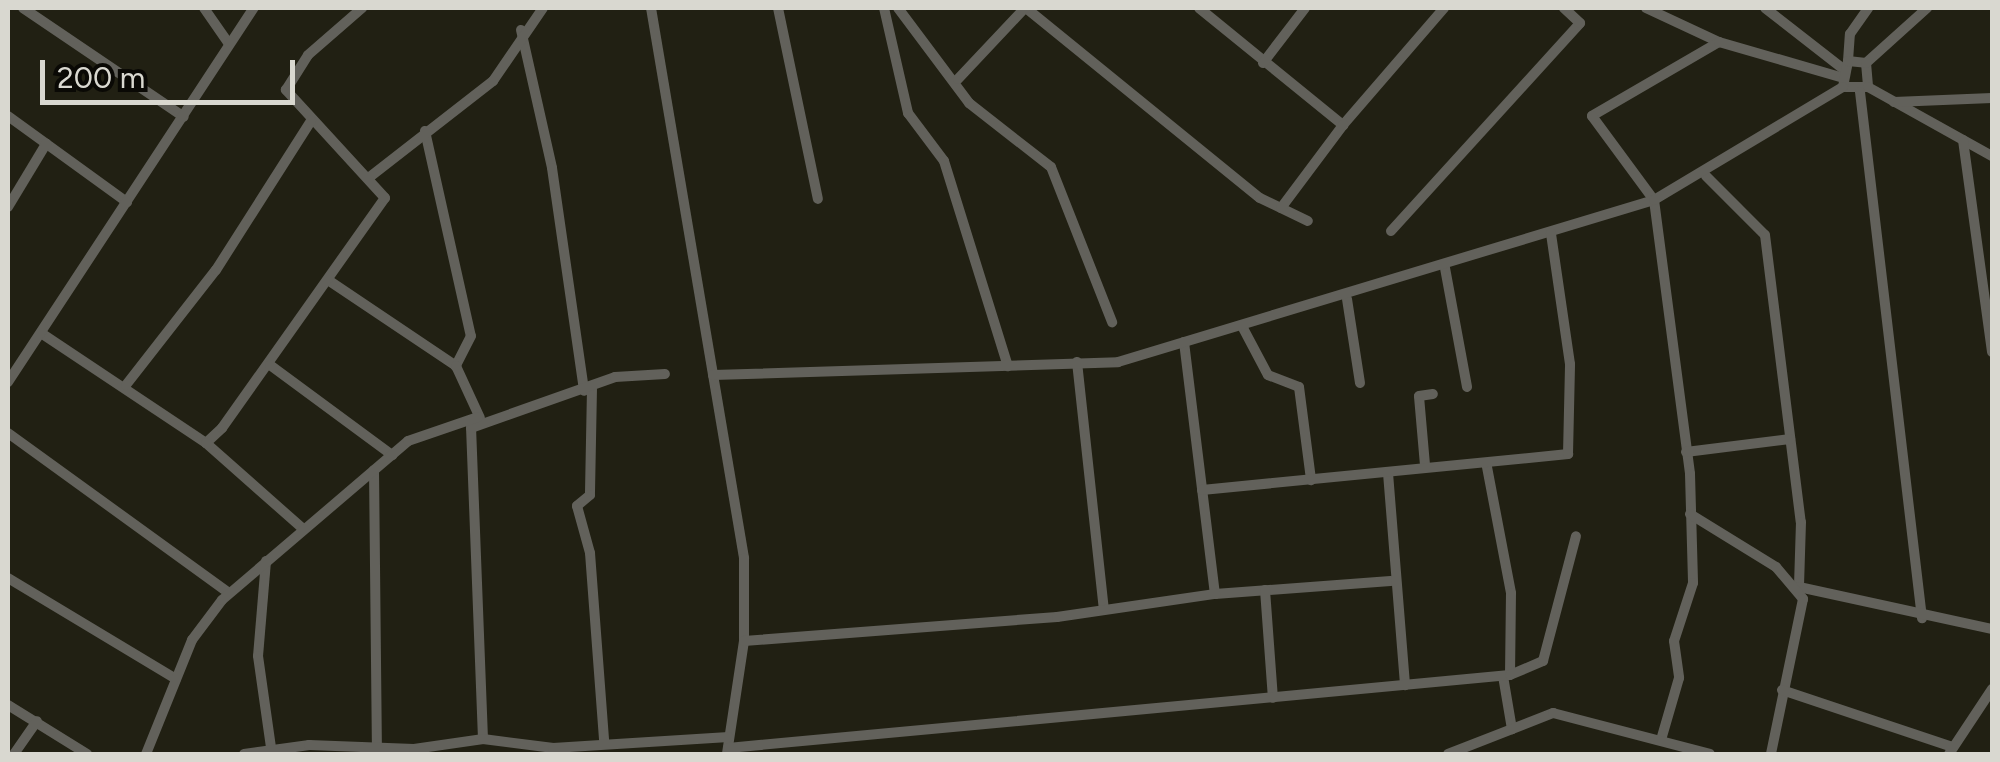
<!DOCTYPE html>
<style>
body{margin:0}
#map{position:relative;width:2000px;height:762px;overflow:hidden;background:#212013;font-family:Figtree,sans-serif}
div>[style]{position:absolute}
[style*='--x']{left:calc(var(--x)*1px);top:calc(var(--y)*1px);width:calc(var(--w)*1px);rotate:calc(var(--a)*1deg)}
.minor>*{height:10px;margin:-5px;padding:0 5px;transform-origin:5px;border-radius:5px;background:#62615b}
span{translate:-50% -50%;white-space:nowrap;text-align:center;line-height:1.15;-webkit-text-stroke:8px #0a0905;paint-order:stroke}
.frame{position:absolute;inset:0;border:10px solid #d9d8d0;pointer-events:none}
.scale{position:absolute;left:40px;top:60px;width:255px;height:45px;box-sizing:border-box;border:5px solid #d9d8d0;border-top:0;padding-left:12px;font-size:30px;line-height:35px;white-space:nowrap;color:#d9d8d0;-webkit-text-stroke:8px #0a0905;paint-order:stroke}
</style>
<div id="map">
<div class="minor">
<div style="--x:23;--y:8;--w:194;--a:34.1"></div>
<div style="--x:204;--y:8;--w:44;--a:55.2"></div>
<div style="--x:651;--y:8;--w:558;--a:80.4"></div>
<div style="--x:744;--y:558;--w:83;--a:90"></div>
<div style="--x:744;--y:641;--w:114;--a:98.6"></div>
<div style="--x:778;--y:8;--w:195;--a:78.2"></div>
<div style="--x:884;--y:8;--w:108;--a:77.1"></div>
<div style="--x:908;--y:113;--w:60;--a:53.1"></div>
<div style="--x:944;--y:161;--w:215;--a:72.7"></div>
<div style="--x:898;--y:8;--w:119;--a:53.2"></div>
<div style="--x:969;--y:103;--w:104;--a:38"></div>
<div style="--x:1051;--y:167;--w:167;--a:68.5"></div>
<div style="--x:1026;--y:8;--w:301;--a:39.1"></div>
<div style="--x:1260;--y:198;--w:53;--a:25.6"></div>
<div style="--x:1199;--y:8;--w:186;--a:39.1"></div>
<div style="--x:1343;--y:125;--w:155;--a:-49.2"></div>
<div style="--x:1646;--y:8;--w:81;--a:25"></div>
<div style="--x:1719;--y:42;--w:147;--a:149.8"></div>
<div style="--x:1592;--y:116;--w:104;--a:53.6"></div>
<div style="--x:1654;--y:200;--w:276;--a:82.5"></div>
<div style="--x:1690;--y:474;--w:109;--a:88.4"></div>
<div style="--x:1693;--y:583;--w:61;--a:108.1"></div>
<div style="--x:1674;--y:641;--w:37;--a:82"></div>
<div style="--x:1679;--y:678;--w:65;--a:106.2"></div>
<div style="--x:1765;--y:8;--w:98;--a:37.9"></div>
<div style="--x:521;--y:30;--w:141;--a:77.3"></div>
<div style="--x:552;--y:168;--w:225;--a:81.8"></div>
<div style="--x:1719;--y:42;--w:126;--a:16.1"></div>
<div style="--x:1848;--y:61;--w:27;--a:-86"></div>
<div style="--x:1850;--y:34;--w:32;--a:-55"></div>
<div style="--x:1263;--y:63;--w:69;--a:-52.6"></div>
<div style="--x:1866;--y:63;--w:24;--a:85"></div>
<div style="--x:1868;--y:87;--w:25;--a:180"></div>
<div style="--x:1843;--y:87;--w:26;--a:-79"></div>
<div style="--x:1848;--y:61;--w:18;--a:6"></div>
<div style="--x:1866;--y:63;--w:82;--a:-42"></div>
<div style="--x:958;--y:79;--w:98;--a:-46.7"></div>
<div style="--x:1868;--y:87;--w:142;--a:29.1"></div>
<div style="--x:1860;--y:92;--w:530;--a:83.28"></div>
<div style="--x:1894;--y:102;--w:98;--a:-2.3"></div>
<div style="--x:8;--y:116;--w:147;--a:35.9"></div>
<div style="--x:425;--y:131;--w:210;--a:77.4"></div>
<div style="--x:471;--y:336;--w:34;--a:117"></div>
<div style="--x:1963;--y:140;--w:214;--a:82.2"></div>
<div style="--x:371;--y:176;--w:155;--a:-37.9"></div>
<div style="--x:493;--y:81;--w:88;--a:-55.6"></div>
<div style="--x:1706;--y:176;--w:83;--a:45"></div>
<div style="--x:1765;--y:235;--w:289;--a:82.9"></div>
<div style="--x:1801;--y:522;--w:65;--a:91.8"></div>
<div style="--x:1799;--y:587;--w:198;--a:12.3"></div>
<div style="--x:8;--y:207;--w:74;--a:-58.9"></div>
<div style="--x:1281;--y:208;--w:104;--a:-53.2"></div>
<div style="--x:1391;--y:231;--w:281;--a:-47.7"></div>
<div style="--x:1580;--y:23;--w:22;--a:-137"></div>
<div style="--x:1445;--y:268;--w:121;--a:79.5"></div>
<div style="--x:331;--y:282;--w:151;--a:33.9"></div>
<div style="--x:456;--y:366;--w:57;--a:65.2"></div>
<div style="--x:1347;--y:299;--w:85;--a:81.2"></div>
<div style="--x:1243;--y:328;--w:53;--a:62"></div>
<div style="--x:1268;--y:375;--w:33;--a:21"></div>
<div style="--x:1299;--y:387;--w:94;--a:82.6"></div>
<div style="--x:44;--y:335;--w:195;--a:33.7"></div>
<div style="--x:206;--y:443;--w:22;--a:-43"></div>
<div style="--x:222;--y:428;--w:282;--a:-54.7"></div>
<div style="--x:385;--y:198;--w:147;--a:-132.5"></div>
<div style="--x:286;--y:90;--w:41;--a:-57.8"></div>
<div style="--x:308;--y:55;--w:72;--a:-41"></div>
<div style="--x:1184;--y:342;--w:254;--a:83"></div>
<div style="--x:1215;--y:594;--w:176;--a:-4.2"></div>
<div style="--x:1077;--y:362;--w:248;--a:83.8"></div>
<div style="--x:270;--y:365;--w:152;--a:36.4"></div>
<div style="--x:713;--y:375;--w:405;--a:-1.8"></div>
<div style="--x:1118;--y:362;--w:560;--a:-16.82"></div>
<div style="--x:1654;--y:200;--w:220;--a:-30.9"></div>
<div style="--x:8;--y:382;--w:448;--a:-56.7"></div>
<div style="--x:126;--y:385;--w:146;--a:-52"></div>
<div style="--x:216;--y:270;--w:177;--a:-57.5"></div>
<div style="--x:592;--y:388;--w:107;--a:91.1"></div>
<div style="--x:590;--y:495;--w:17;--a:140"></div>
<div style="--x:577;--y:506;--w:49;--a:74.5"></div>
<div style="--x:590;--y:553;--w:189;--a:85.7"></div>
<div style="--x:8;--y:433;--w:273;--a:35.9"></div>
<div style="--x:206;--y:443;--w:128;--a:41.5"></div>
<div style="--x:1686;--y:452;--w:105;--a:-7.1"></div>
<div style="--x:1425;--y:465;--w:69;--a:-95"></div>
<div style="--x:1419;--y:396;--w:14;--a:-8"></div>
<div style="--x:1487;--y:467;--w:128;--a:79.2"></div>
<div style="--x:1511;--y:593;--w:82;--a:90.7"></div>
<div style="--x:374;--y:470;--w:278;--a:89.4"></div>
<div style="--x:1388;--y:473;--w:213;--a:85.4"></div>
<div style="--x:1202;--y:490;--w:368;--a:-5.6"></div>
<div style="--x:1568;--y:454;--w:90;--a:-88.7"></div>
<div style="--x:1570;--y:364;--w:132;--a:-98.3"></div>
<div style="--x:1690;--y:514;--w:101;--a:31.6"></div>
<div style="--x:1776;--y:567;--w:42;--a:49.8"></div>
<div style="--x:1803;--y:599;--w:158;--a:101.7"></div>
<div style="--x:266;--y:561;--w:95;--a:94.8"></div>
<div style="--x:258;--y:656;--w:92;--a:81.9"></div>
<div style="--x:8;--y:578;--w:196;--a:31"></div>
<div style="--x:1265;--y:590;--w:108;--a:85.8"></div>
<div style="--x:744;--y:641;--w:314;--a:-4.4"></div>
<div style="--x:1057;--y:617;--w:160;--a:-8.3"></div>
<div style="--x:1503;--y:676;--w:54;--a:80.4"></div>
<div style="--x:1782;--y:690;--w:179;--a:18.5"></div>
<div style="--x:8;--y:705;--w:93;--a:31.8"></div>
<div style="--x:483;--y:739;--w:311;--a:-92.2"></div>
<div style="--x:471;--y:428;--w:153;--a:-19.5"></div>
<div style="--x:615;--y:377;--w:50;--a:-3.4"></div>
<div style="--x:728;--y:748;--w:785;--a:-5.33"></div>
<div style="--x:1510;--y:675;--w:36;--a:-23"></div>
<div style="--x:1543;--y:661;--w:129;--a:-75.2"></div>
<div style="--x:14;--y:754;--w:40;--a:-55.1"></div>
<div style="--x:146;--y:754;--w:123;--a:-68"></div>
<div style="--x:192;--y:640;--w:50;--a:-53.1"></div>
<div style="--x:222;--y:600;--w:245;--a:-40.5"></div>
<div style="--x:408;--y:441;--w:74;--a:-18.9"></div>
<div style="--x:244;--y:754;--w:66;--a:-7.9"></div>
<div style="--x:309;--y:745;--w:105;--a:2.2"></div>
<div style="--x:414;--y:749;--w:70;--a:-8.2"></div>
<div style="--x:483;--y:739;--w:71;--a:7.3"></div>
<div style="--x:553;--y:748;--w:176;--a:-3.6"></div>
<div style="--x:1448;--y:754;--w:113;--a:-21.3"></div>
<div style="--x:1553;--y:713;--w:162;--a:14.6"></div>
<div style="--x:1949;--y:754;--w:78;--a:-56.5"></div>
</div>
<div class="frame"></div>
<div class="scale">200 m</div>
</div>
